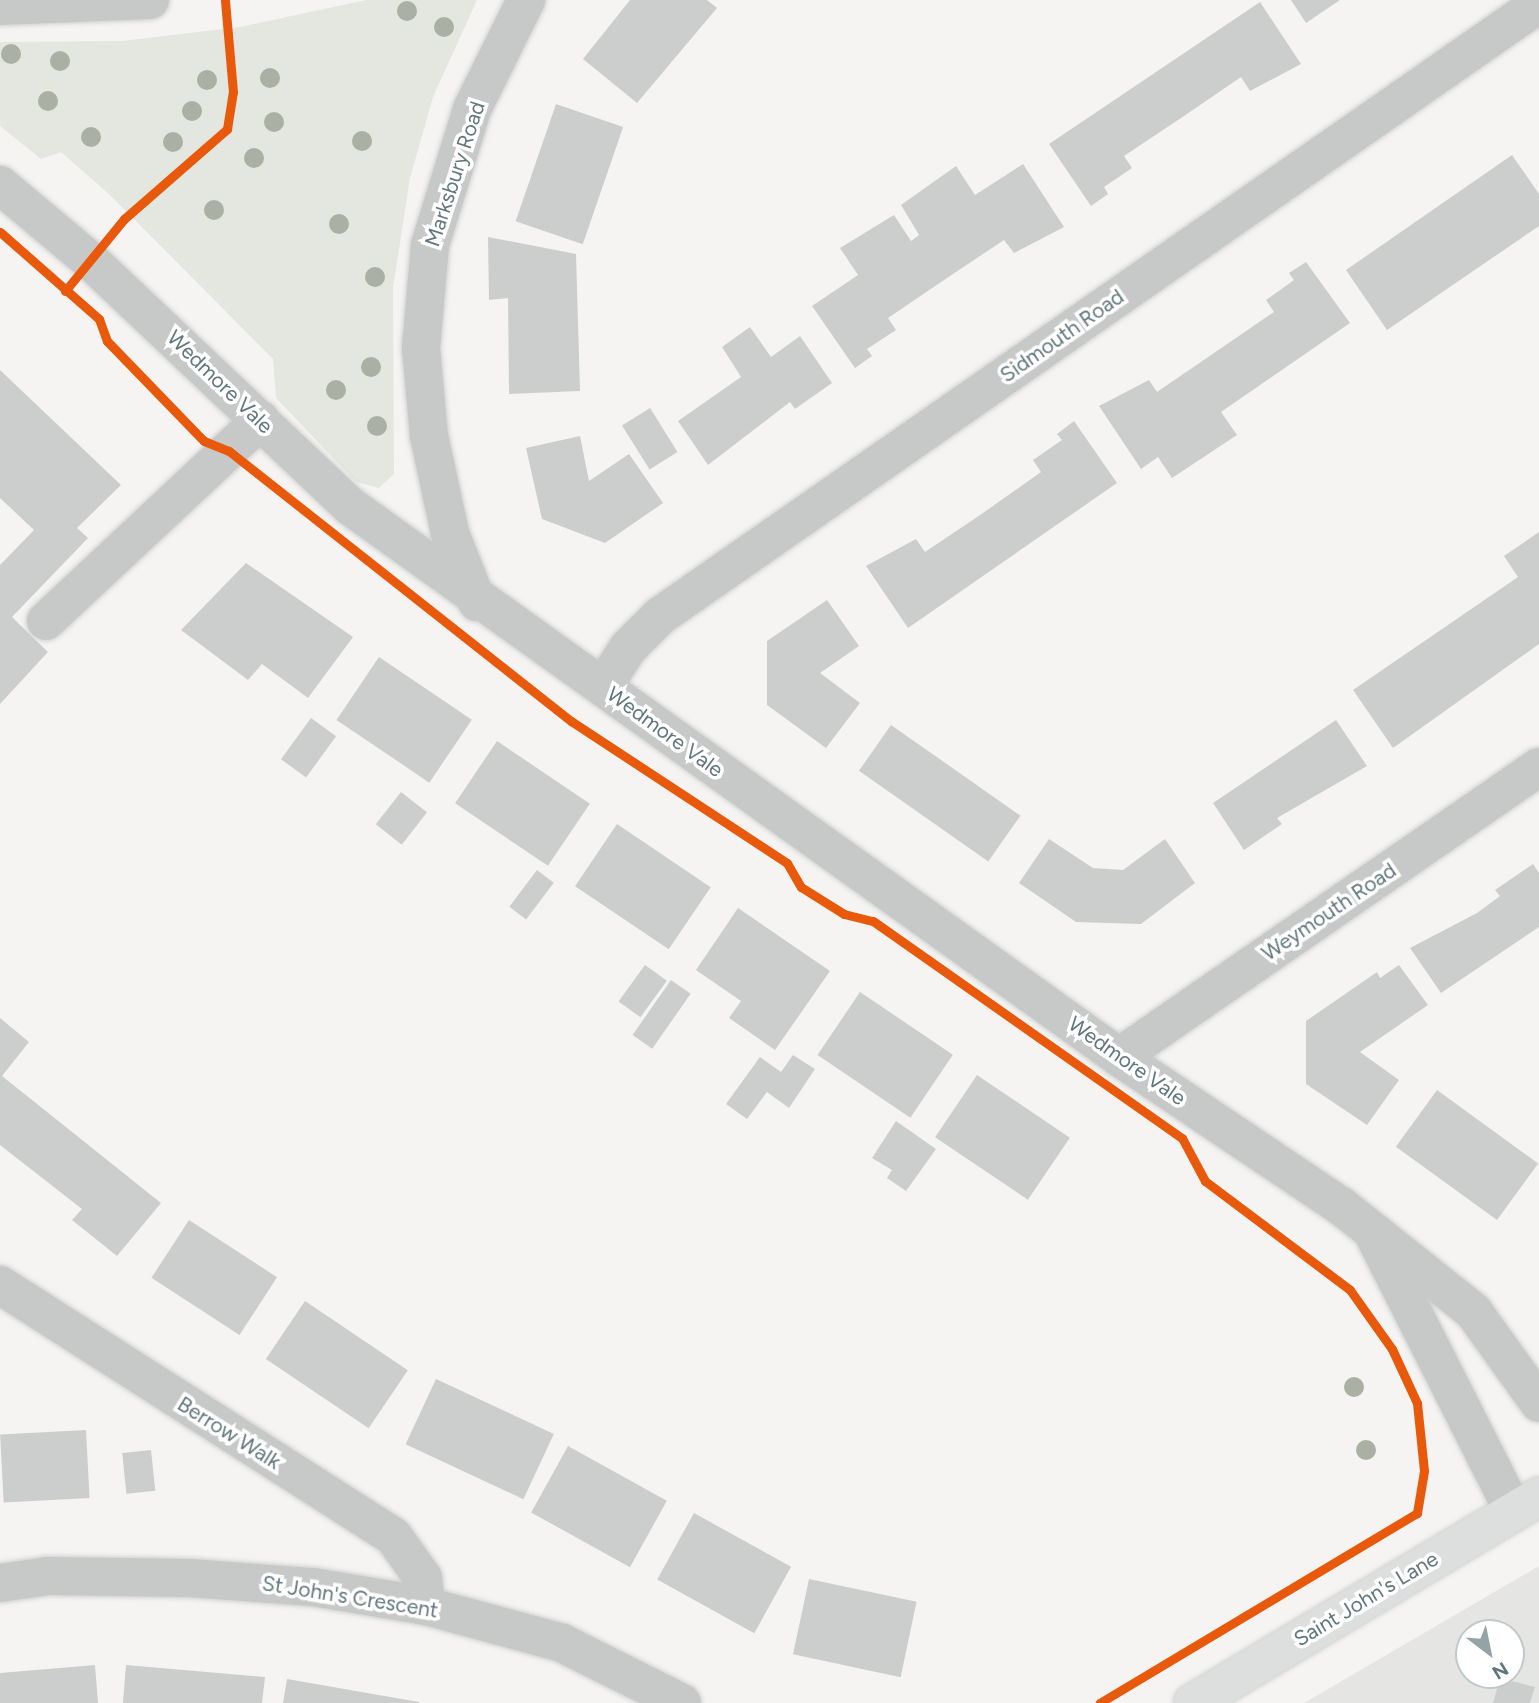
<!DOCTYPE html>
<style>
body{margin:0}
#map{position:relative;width:1539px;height:1703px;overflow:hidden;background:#f5f4f3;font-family:Figtree,sans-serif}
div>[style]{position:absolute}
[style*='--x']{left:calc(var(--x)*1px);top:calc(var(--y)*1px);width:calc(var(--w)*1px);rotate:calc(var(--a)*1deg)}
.built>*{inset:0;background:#e5e6e4}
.green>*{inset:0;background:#e4e6e0}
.building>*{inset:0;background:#cccecd;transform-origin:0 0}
.roads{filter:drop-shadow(0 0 2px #d1d1d1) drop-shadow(0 0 2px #d1d1d1)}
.minor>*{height:38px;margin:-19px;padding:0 19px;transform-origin:19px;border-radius:19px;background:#c7c9c9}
.major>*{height:38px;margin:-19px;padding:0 19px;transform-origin:19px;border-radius:19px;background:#dddede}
.cycleway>*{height:9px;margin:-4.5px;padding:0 4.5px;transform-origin:4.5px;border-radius:4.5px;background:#e8590c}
.trees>*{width:20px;height:20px;margin:-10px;border-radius:50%;background:#aab1a4}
span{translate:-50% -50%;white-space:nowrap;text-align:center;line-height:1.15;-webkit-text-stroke:7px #fff;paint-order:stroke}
.street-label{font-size:21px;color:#60777d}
.north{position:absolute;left:1455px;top:1619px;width:70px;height:70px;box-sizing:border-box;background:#fff;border:2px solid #bfc9cb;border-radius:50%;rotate:148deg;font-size:19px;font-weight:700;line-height:28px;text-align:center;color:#60777d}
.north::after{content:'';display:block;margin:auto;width:24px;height:32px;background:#94a3a6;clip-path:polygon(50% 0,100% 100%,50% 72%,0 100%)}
</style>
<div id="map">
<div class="built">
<div style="clip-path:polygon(evenodd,1539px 1566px,1539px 1703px,1304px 1703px,1539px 1566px,1469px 1633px,1511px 1633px,1511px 1675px,1469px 1675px,1469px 1633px)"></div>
</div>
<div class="green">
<div style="clip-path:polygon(366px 0,477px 0,433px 97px,410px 178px,393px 288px,394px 474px,379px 488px,356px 482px,276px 398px,273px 359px,110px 195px,61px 152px,41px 159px,0 126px,0 42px,122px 41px,240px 27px)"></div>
</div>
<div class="building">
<div style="clip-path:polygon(630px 0,707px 0,717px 8px,637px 103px,583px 59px)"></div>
<div style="clip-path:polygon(1291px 0,1340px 0,1306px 23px)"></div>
<div style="clip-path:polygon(1260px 2px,1301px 64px,1250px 91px,1241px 77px,1184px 116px,1124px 156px,1132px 168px,1104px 187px,1108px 194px,1091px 206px,1049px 144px)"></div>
<div style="left:556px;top:104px;width:71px;height:124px;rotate:19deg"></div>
<div style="clip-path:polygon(1512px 155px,1539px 194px,1539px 226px,1387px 330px,1346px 270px)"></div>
<div style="clip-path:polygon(1023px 164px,1064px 227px,1014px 253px,1004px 240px,947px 278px,888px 318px,896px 330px,867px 349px,872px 356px,855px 368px,812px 306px,858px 275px,840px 248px,894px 215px,911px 241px,919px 235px,901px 205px,956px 166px,975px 195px)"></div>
<div style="clip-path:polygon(488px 237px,576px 254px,580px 391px,509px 394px,508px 298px,489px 300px)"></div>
<div style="clip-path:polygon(1306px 262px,1350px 323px,1221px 412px,1237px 435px,1172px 478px,1158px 457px,1141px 469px,1099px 406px,1149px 380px,1157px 392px,1274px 312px,1266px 300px,1294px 280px,1289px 273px)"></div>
<div style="clip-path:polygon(750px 327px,771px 357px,800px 336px,832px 383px,795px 409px,790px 402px,708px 465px,678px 421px,741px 377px,722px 347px)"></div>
<div style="clip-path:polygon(0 370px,121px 485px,77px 528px,88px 538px,12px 617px,48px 652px,0 704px,0 565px,34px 530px,0 498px)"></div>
<div style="left:650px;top:408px;width:52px;height:33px;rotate:58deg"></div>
<div style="clip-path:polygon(1074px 421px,1117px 483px,908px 628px,866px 566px,916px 539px,925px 552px,983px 513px,1041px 472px,1033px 460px,1062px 440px,1057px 434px)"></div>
<div style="clip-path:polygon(580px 436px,589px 481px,629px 454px,663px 503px,605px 543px,542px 519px,526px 448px)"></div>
<div style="clip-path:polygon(1539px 532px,1539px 644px,1393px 748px,1353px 690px,1518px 577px,1504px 556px)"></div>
<div style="clip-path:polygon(246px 563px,353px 637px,308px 698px,262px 664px,248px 680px,181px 630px)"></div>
<div style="clip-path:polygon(827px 600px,859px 646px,820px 673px,860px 703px,826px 748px,767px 705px,767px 641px)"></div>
<div style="left:379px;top:657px;width:112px;height:76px;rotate:34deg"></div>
<div style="left:311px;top:718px;width:31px;height:51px;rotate:36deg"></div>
<div style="clip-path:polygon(1336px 720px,1367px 766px,1277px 818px,1282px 824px,1244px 850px,1213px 803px)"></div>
<div style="left:891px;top:725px;width:158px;height:56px;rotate:35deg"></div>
<div style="left:497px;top:741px;width:112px;height:75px;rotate:34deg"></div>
<div style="left:401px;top:792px;width:33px;height:41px;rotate:38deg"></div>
<div style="left:617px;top:824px;width:113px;height:75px;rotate:34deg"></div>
<div style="clip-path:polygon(1049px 839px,1093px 868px,1123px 870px,1165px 839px,1195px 883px,1141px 924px,1076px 922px,1019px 883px)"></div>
<div style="clip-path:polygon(1533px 864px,1539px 873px,1539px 927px,1441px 993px,1410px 948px,1477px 913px,1500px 896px,1495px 890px)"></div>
<div style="left:537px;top:870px;width:21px;height:46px;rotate:37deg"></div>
<div style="clip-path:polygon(738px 908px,830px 971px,775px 1050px,729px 1018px,741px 1001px,696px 970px)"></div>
<div style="left:645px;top:965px;width:27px;height:45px;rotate:36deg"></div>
<div style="clip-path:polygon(1399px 965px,1428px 1005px,1360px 1052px,1399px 1080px,1367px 1125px,1306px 1084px,1306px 1021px,1377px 972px,1380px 978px)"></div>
<div style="left:671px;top:980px;width:24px;height:67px;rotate:35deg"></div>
<div style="left:860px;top:992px;width:112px;height:76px;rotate:34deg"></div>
<div style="clip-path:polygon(0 1018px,29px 1042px,2px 1076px,161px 1203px,117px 1256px,72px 1220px,82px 1209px,0 1145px)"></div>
<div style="clip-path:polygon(793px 1055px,815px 1069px,789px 1108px,767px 1092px,747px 1119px,726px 1104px,760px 1057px,781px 1072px)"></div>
<div style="left:977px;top:1075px;width:112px;height:75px;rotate:34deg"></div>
<div style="left:1437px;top:1090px;width:125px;height:70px;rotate:36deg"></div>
<div style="clip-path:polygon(896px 1121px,936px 1149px,906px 1191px,887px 1178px,892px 1170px,872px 1158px)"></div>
<div style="left:189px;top:1220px;width:105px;height:69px;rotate:33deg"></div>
<div style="left:305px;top:1301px;width:124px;height:70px;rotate:34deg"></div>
<div style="left:436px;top:1379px;width:130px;height:72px;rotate:25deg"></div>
<div style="left:86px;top:1430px;width:68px;height:86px;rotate:87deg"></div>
<div style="left:568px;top:1446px;width:113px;height:76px;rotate:29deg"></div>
<div style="left:151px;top:1450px;width:41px;height:29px;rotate:84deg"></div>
<div style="left:694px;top:1513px;width:111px;height:76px;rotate:29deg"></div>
<div style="left:809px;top:1579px;width:110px;height:77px;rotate:12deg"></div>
<div style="clip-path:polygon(95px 1665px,98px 1703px,0 1703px,0 1673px)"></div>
<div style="clip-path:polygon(126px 1665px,265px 1677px,262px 1703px,123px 1703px)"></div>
<div style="clip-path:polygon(1500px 1678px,1535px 1687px,1530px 1703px,1493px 1703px)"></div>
<div style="clip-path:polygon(287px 1679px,419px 1702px,419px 1703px,283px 1703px)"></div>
</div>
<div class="roads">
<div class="minor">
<div style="--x:0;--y:6;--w:150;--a:-2.3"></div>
<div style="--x:0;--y:185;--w:121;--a:40"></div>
<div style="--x:93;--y:263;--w:354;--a:43.4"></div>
<div style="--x:350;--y:506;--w:946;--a:35.62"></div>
<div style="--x:1119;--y:1057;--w:267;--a:33.9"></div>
<div style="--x:1341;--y:1206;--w:169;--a:38.5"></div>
<div style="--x:1473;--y:1311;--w:113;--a:54.3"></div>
<div style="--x:477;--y:602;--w:74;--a:-111.4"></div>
<div style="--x:450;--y:533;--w:99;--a:-102.2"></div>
<div style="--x:429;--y:436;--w:88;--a:-95.2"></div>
<div style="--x:421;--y:348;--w:103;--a:-85"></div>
<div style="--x:430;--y:245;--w:142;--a:-72.8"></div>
<div style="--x:472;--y:109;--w:122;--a:-63.6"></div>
<div style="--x:46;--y:621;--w:294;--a:-43.1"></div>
<div style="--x:603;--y:687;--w:46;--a:-57.3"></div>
<div style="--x:628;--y:648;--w:45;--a:-45"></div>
<div style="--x:660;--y:616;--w:1071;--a:-34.85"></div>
<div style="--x:1119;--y:1057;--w:510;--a:-34.62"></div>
<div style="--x:1376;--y:1239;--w:306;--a:63.2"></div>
<div style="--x:0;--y:1285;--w:466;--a:32.6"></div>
<div style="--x:393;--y:1536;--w:52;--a:54.5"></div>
<div style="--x:423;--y:1578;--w:28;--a:84"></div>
<div style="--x:0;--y:1583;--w:49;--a:-8.3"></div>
<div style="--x:48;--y:1576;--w:141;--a:0.8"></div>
<div style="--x:189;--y:1578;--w:124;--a:4.2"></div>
<div style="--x:313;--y:1587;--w:115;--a:9.5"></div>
<div style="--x:426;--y:1606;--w:141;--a:15.2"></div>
<div style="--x:562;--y:1643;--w:134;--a:26.6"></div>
</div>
<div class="major">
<div style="--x:1193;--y:1703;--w:403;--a:-30.8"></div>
</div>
</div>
<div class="cycleway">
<div style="--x:0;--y:232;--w:132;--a:41.3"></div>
<div style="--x:99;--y:319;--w:23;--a:70"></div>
<div style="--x:107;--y:341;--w:139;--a:45.9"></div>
<div style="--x:204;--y:441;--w:27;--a:22"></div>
<div style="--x:229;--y:451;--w:436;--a:38.3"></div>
<div style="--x:571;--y:721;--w:258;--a:33.3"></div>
<div style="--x:787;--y:863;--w:28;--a:60"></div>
<div style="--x:801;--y:887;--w:51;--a:32.1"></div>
<div style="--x:844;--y:914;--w:30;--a:14"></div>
<div style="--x:873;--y:921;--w:378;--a:35.1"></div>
<div style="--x:1182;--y:1138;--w:49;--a:61.9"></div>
<div style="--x:1205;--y:1181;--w:181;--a:36.9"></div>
<div style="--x:1350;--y:1290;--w:72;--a:54.6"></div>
<div style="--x:1392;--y:1349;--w:60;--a:65.2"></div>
<div style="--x:1417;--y:1403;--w:68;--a:84.1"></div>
<div style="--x:1424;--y:1471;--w:43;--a:99.5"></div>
<div style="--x:1417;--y:1513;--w:370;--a:149.1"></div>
<div style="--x:65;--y:291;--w:93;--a:-50.7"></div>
<div style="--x:124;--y:219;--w:137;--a:-41.1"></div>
<div style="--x:227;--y:129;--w:37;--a:-81"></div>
<div style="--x:233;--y:92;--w:92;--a:-95"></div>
</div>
<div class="trees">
<div style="left:407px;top:11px"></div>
<div style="left:444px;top:27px"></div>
<div style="left:11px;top:54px"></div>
<div style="left:60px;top:61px"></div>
<div style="left:270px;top:78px"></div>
<div style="left:207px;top:80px"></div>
<div style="left:48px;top:101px"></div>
<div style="left:192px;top:111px"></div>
<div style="left:274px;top:122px"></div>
<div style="left:91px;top:137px"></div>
<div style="left:362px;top:141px"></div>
<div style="left:173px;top:142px"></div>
<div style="left:254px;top:158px"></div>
<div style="left:214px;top:210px"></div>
<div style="left:339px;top:224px"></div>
<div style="left:375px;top:277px"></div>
<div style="left:371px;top:367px"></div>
<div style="left:336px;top:390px"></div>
<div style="left:377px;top:426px"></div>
<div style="left:1354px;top:1387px"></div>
<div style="left:1366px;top:1450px"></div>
</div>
<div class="street-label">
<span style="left:455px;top:174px;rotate:-72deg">Marksbury Road</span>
<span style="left:1062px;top:336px;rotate:-35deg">Sidmouth Road</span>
<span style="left:220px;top:382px;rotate:44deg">Wedmore Vale</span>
<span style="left:665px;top:732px;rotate:36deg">Wedmore Vale</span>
<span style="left:1329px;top:912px;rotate:-34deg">Weymouth Road</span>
<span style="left:1127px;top:1061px;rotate:35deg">Wedmore Vale</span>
<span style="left:229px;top:1433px;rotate:32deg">Berrow Walk</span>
<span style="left:350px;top:1597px;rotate:9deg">St John's Crescent</span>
<span style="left:1366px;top:1599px;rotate:-31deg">Saint John's Lane</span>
</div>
<div class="north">N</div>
</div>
